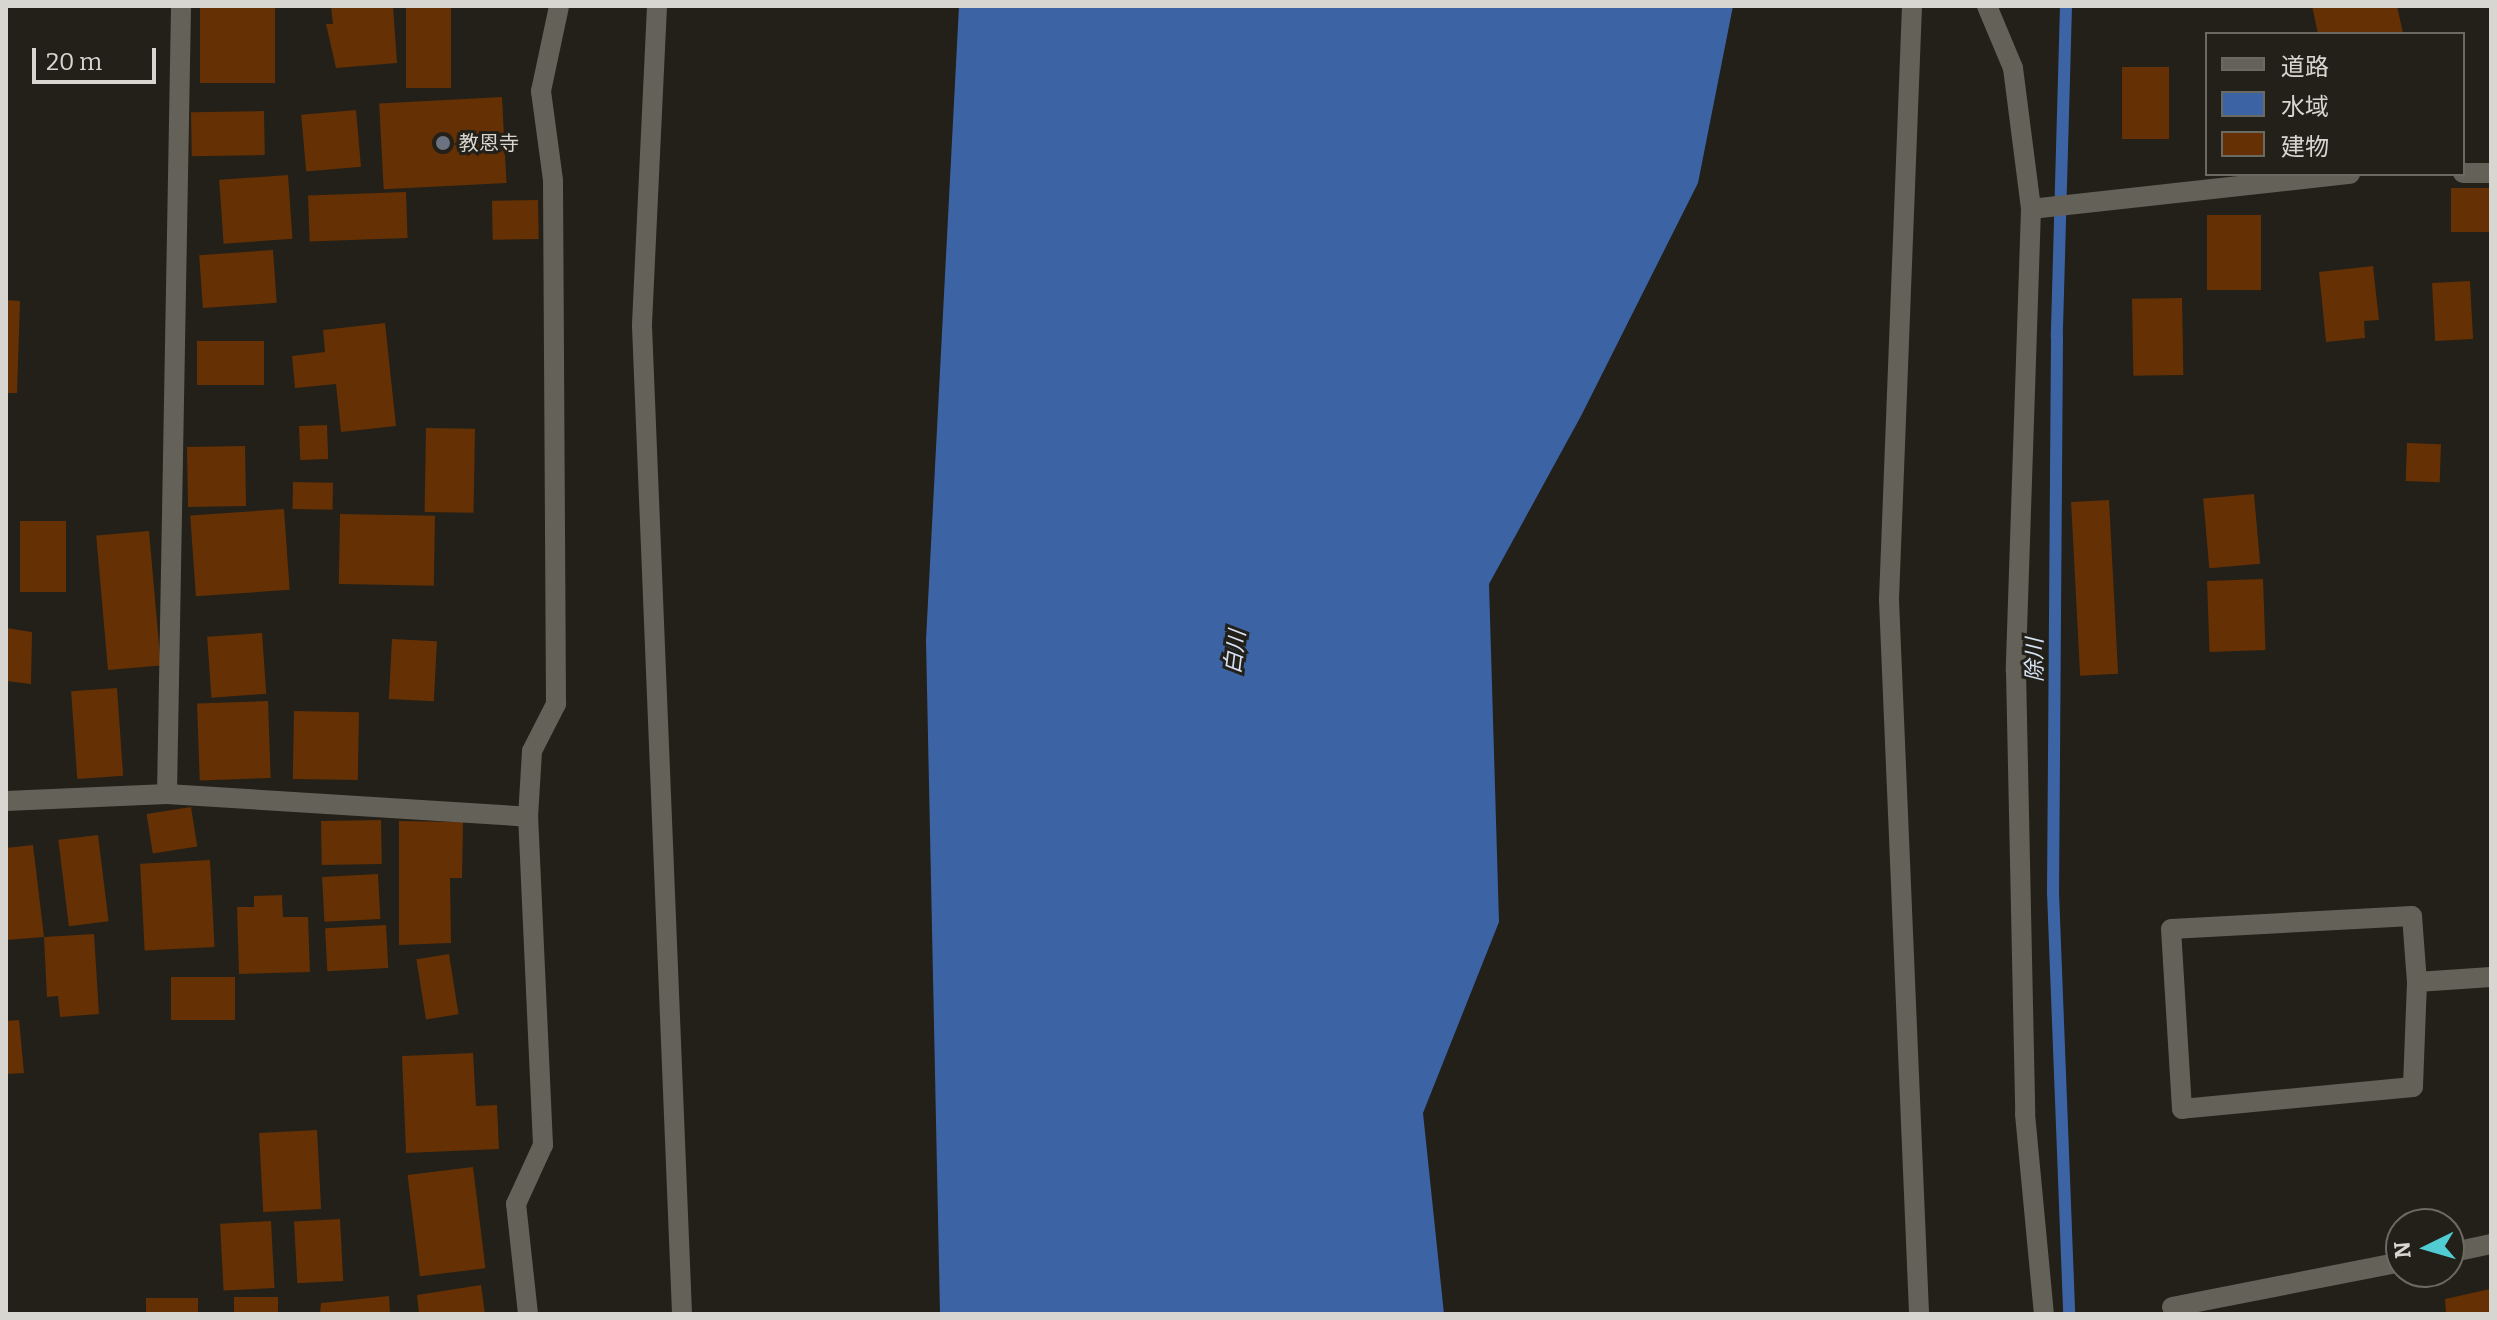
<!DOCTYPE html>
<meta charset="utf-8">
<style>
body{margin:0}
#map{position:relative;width:2497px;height:1320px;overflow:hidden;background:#222018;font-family:Bitter,"Noto Sans JP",serif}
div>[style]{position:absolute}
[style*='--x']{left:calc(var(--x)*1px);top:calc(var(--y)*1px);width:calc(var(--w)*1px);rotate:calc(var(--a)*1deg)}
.water>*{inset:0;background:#3c64a5}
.stream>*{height:12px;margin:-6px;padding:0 6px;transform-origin:6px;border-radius:6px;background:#3c64a5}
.building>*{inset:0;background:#643004;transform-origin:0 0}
.street>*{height:20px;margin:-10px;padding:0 10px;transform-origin:10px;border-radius:10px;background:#636158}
.dots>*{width:22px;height:22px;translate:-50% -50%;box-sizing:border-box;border:4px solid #222018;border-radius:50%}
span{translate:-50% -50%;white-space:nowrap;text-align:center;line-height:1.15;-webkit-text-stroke:6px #222018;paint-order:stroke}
.poi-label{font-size:20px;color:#d7d6d0}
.left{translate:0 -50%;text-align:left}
.water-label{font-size:22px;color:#d6e2f5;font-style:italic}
.frame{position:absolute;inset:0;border:8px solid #d7d6d0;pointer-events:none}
.legend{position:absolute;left:2205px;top:32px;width:260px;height:144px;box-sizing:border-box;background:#222018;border:2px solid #6a6962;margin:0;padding:10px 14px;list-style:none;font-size:24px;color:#d7d6d0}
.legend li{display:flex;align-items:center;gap:16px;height:40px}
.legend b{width:40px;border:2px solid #6a6962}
.north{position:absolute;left:2385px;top:1208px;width:80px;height:80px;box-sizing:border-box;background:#222018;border:2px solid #6a6962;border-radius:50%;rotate:265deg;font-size:22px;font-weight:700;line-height:32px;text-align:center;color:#d7d6d0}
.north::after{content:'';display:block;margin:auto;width:28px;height:36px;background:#51ccd3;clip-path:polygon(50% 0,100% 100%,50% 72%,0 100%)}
.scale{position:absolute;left:32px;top:48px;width:124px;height:36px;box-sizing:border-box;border:4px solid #d7d6d0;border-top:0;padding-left:10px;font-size:24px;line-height:28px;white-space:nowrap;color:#d7d6d0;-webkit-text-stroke:6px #222018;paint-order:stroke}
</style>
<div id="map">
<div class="water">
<div style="clip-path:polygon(959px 6px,1733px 6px,1698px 183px,1581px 416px,1489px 584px,1499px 922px,1423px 1113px,1444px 1314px,940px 1314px,926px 640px)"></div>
</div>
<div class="stream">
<div style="--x:2066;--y:6;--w:331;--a:91.6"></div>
<div style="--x:2057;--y:337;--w:555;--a:90.41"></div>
<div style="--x:2053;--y:892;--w:422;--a:87.8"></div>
</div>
<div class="building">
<div style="left:200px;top:6px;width:75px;height:77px"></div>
<div style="clip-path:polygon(331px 6px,393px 6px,397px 63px,336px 68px,326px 24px,333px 24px)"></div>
<div style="left:406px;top:6px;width:45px;height:82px"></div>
<div style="clip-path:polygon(2312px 6px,2397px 6px,2403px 33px,2318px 34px)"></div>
<div style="left:2122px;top:67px;width:47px;height:72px"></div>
<div style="left:502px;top:97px;width:86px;height:123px;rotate:87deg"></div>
<div style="left:356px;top:110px;width:57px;height:55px;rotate:85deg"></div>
<div style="left:264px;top:111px;width:44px;height:73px;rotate:89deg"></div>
<div style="left:288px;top:175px;width:64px;height:69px;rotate:86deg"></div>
<div style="left:2491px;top:188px;width:44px;height:40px;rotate:90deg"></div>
<div style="left:406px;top:192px;width:46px;height:98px;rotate:88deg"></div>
<div style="left:538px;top:200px;width:39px;height:46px;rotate:89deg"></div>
<div style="left:2207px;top:215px;width:54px;height:75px"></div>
<div style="left:273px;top:250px;width:53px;height:74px;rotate:86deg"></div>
<div style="clip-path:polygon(2373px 266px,2379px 320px,2364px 321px,2365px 338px,2326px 342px,2319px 272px)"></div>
<div style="left:2470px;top:281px;width:58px;height:38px;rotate:87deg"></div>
<div style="left:2182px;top:298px;width:77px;height:50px;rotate:89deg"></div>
<div style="clip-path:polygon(6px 300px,20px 301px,17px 393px,6px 393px)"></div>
<div style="clip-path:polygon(385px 323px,396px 426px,341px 432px,336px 384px,295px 388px,292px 356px,325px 352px,323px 330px)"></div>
<div style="left:197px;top:341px;width:67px;height:44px"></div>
<div style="left:327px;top:425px;width:34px;height:28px;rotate:88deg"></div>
<div style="left:426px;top:428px;width:49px;height:84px;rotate:1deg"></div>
<div style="left:2407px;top:443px;width:34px;height:38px;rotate:2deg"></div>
<div style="left:245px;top:446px;width:60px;height:58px;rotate:89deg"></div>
<div style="left:293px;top:482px;width:40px;height:27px;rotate:1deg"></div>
<div style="left:2254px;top:494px;width:70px;height:51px;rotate:85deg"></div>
<div style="left:2109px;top:500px;width:174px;height:38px;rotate:87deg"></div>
<div style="left:284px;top:509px;width:81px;height:94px;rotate:86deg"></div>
<div style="left:340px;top:514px;width:95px;height:70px;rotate:1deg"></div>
<div style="left:20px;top:521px;width:46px;height:71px"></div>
<div style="left:149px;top:531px;width:135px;height:53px;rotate:85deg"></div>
<div style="left:2263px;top:579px;width:71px;height:56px;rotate:88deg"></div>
<div style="clip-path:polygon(6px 628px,32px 632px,31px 684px,6px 681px)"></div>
<div style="left:262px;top:633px;width:61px;height:55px;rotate:86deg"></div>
<div style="left:392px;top:639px;width:45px;height:60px;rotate:3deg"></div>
<div style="left:117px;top:688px;width:88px;height:46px;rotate:86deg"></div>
<div style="left:268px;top:701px;width:77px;height:71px;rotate:88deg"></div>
<div style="left:294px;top:711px;width:65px;height:68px;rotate:1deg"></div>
<div style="left:191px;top:807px;width:40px;height:45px;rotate:81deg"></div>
<div style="left:381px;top:820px;width:44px;height:60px;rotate:89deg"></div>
<div style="clip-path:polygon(399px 821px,463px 822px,462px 878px,450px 878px,451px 943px,399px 945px)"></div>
<div style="left:98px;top:835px;width:87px;height:40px;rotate:83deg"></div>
<div style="clip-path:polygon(33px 845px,44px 937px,6px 940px,6px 848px)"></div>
<div style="left:210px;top:860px;width:87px;height:70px;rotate:87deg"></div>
<div style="left:378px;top:874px;width:45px;height:56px;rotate:87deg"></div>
<div style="clip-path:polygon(282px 895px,283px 917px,308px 917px,310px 972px,239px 974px,237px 907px,254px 907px,254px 896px)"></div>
<div style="left:386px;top:925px;width:43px;height:61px;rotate:87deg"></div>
<div style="clip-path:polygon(94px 934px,99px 1014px,60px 1017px,58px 996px,47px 997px,44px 937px)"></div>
<div style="left:449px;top:954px;width:61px;height:33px;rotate:81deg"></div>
<div style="left:235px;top:977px;width:43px;height:64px;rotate:90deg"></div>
<div style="clip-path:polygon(19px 1020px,24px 1073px,6px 1074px,6px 1021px)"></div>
<div style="clip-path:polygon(473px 1053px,476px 1106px,497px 1105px,499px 1149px,406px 1153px,402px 1056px)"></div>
<div style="left:317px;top:1130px;width:79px;height:58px;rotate:87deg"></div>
<div style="left:473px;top:1167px;width:102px;height:66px;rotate:83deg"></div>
<div style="left:340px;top:1219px;width:62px;height:46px;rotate:87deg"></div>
<div style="left:271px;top:1221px;width:67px;height:51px;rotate:87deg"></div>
<div style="clip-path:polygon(481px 1285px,485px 1314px,419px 1314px,417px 1295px)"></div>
<div style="clip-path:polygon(2490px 1289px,2491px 1314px,2446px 1314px,2445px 1299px)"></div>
<div style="clip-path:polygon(389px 1296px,390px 1314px,320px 1314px,321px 1303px)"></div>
<div style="left:278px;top:1297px;width:17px;height:44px;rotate:90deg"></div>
<div style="left:198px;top:1298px;width:16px;height:52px;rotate:90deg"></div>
</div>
<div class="street">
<div style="--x:657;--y:6;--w:320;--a:92.7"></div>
<div style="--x:642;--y:326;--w:989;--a:87.68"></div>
<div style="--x:1912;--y:6;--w:594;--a:92.22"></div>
<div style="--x:1889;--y:600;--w:715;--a:87.59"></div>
<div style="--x:1987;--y:6;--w:67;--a:67.2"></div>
<div style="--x:2013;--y:68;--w:142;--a:82.7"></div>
<div style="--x:2031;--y:209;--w:462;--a:91.9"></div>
<div style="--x:2016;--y:671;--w:443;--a:88.8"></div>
<div style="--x:2025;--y:1114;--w:201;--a:84.6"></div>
<div style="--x:2463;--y:173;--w:28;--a:0"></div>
<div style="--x:2031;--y:209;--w:321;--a:-6.3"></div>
<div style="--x:167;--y:794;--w:788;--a:-88.98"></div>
<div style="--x:6;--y:801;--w:161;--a:-2.5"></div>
<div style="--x:167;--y:794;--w:362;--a:3.6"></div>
<div style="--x:2412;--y:916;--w:66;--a:85.7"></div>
<div style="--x:2417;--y:982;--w:105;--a:92.2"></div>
<div style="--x:2413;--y:1087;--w:232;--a:174.6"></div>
<div style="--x:2182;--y:1109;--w:180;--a:-93.5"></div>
<div style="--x:2171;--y:929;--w:241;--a:-3.1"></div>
<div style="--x:2417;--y:982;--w:74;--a:-3.9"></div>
<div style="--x:2449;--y:1253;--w:43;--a:-12.1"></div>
<div style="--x:2172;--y:1307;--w:233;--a:-11.1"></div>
<div style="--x:528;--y:1314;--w:111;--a:-96.2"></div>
<div style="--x:516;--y:1204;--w:65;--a:-65.4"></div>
<div style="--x:543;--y:1145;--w:328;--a:-92.6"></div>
<div style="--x:528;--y:817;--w:66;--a:-86.5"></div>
<div style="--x:532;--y:751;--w:53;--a:-62.9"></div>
<div style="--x:556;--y:704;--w:524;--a:-90.33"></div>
<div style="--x:553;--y:180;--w:90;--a:-97.7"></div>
<div style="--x:541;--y:91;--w:87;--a:-78"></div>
</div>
<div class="dots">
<div style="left:443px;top:143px;background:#6b7280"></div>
</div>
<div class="poi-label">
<span class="left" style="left:459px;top:143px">教恩寺</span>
</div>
<div class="water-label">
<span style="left:1235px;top:652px;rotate:-83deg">白川</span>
<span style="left:2035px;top:660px;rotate:-90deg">除川</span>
</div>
<div class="frame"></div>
<ul class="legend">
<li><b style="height:10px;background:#636158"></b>道路</li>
<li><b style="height:22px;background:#3c64a5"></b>水域</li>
<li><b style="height:22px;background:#643004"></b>建物</li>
</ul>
<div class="north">N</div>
<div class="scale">20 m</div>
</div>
